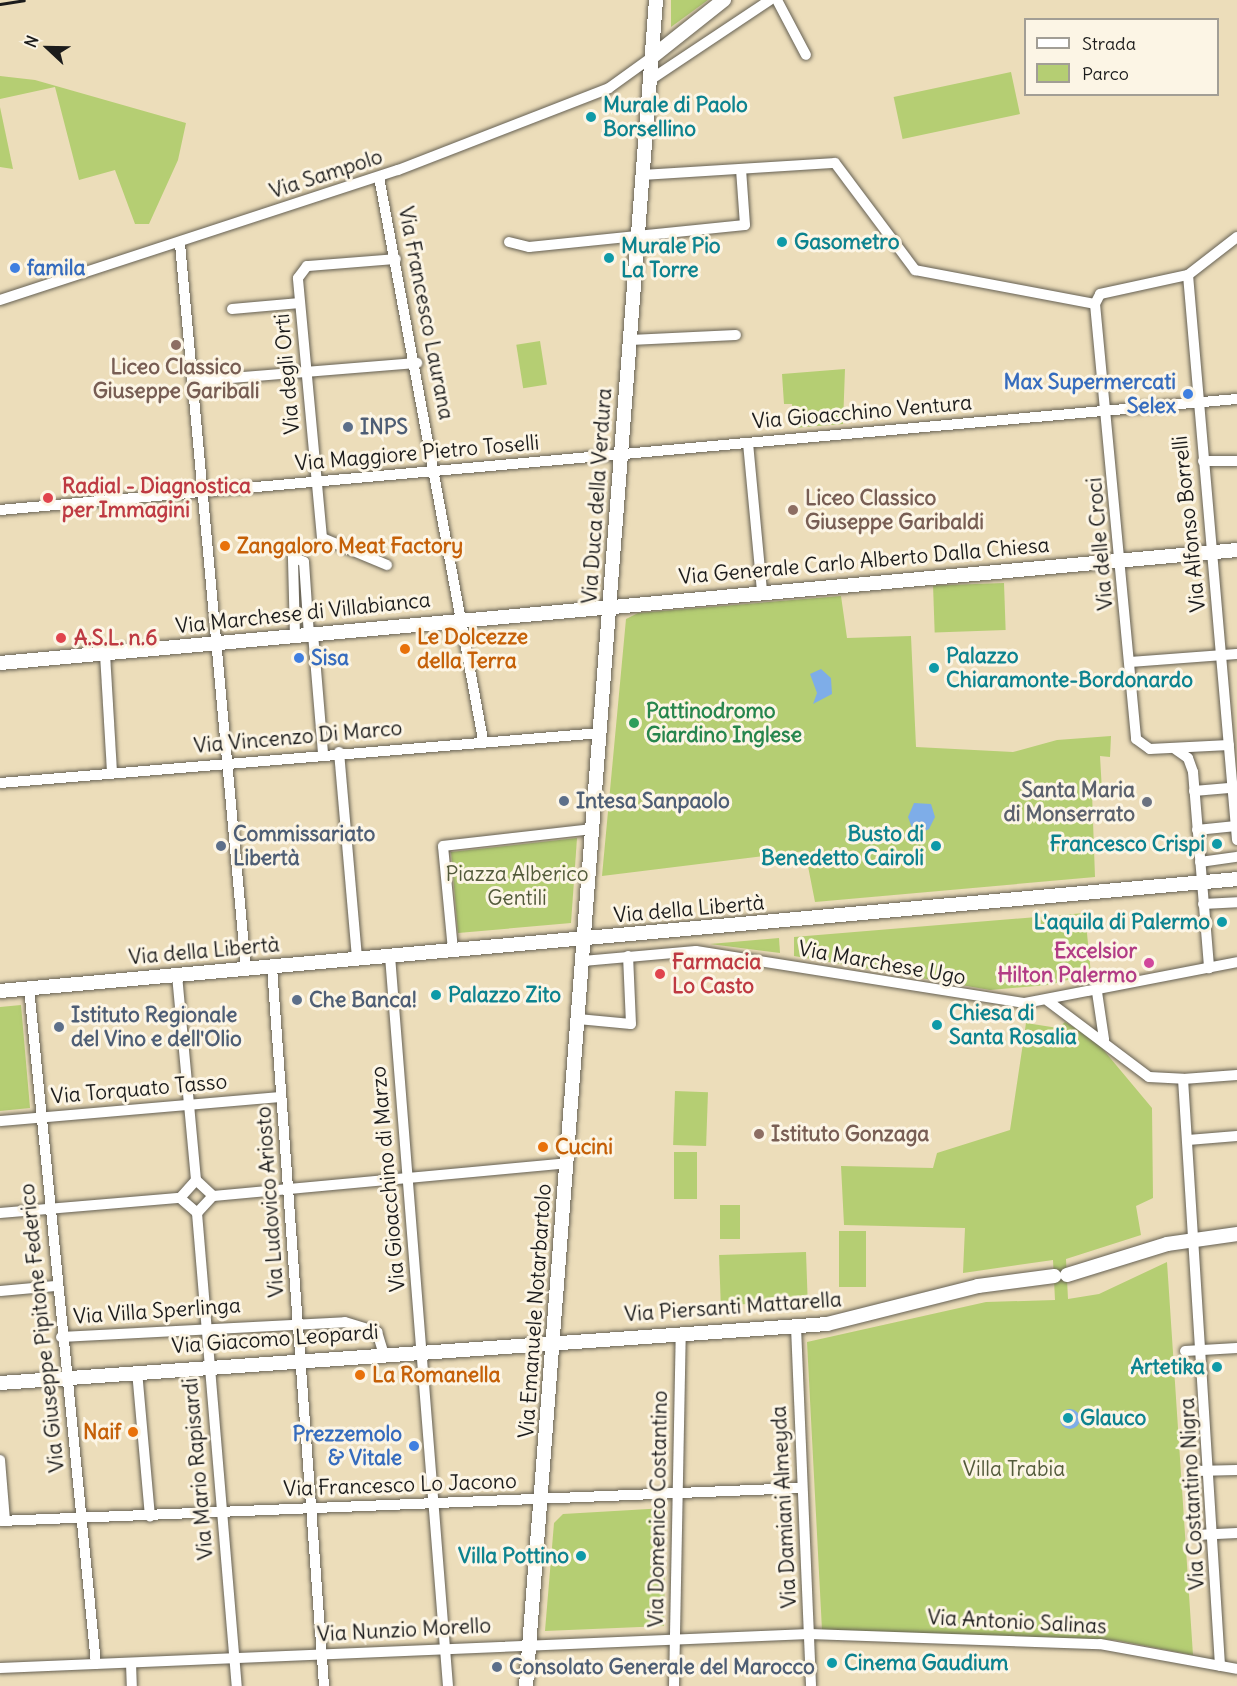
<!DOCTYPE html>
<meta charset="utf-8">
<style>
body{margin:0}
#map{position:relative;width:1237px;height:1686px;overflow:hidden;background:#ecddba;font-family:Delius,sans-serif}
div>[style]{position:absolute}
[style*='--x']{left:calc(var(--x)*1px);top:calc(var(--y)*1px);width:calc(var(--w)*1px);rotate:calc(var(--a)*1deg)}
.green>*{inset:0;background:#b5ce73;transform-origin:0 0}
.water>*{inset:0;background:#7eade8}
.round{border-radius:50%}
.roads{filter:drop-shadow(0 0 2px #656053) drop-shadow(0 0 2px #656053)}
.minor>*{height:10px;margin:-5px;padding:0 5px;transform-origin:5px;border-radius:5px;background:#fff}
.tertiary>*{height:14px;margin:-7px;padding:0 7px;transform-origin:7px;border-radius:7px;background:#fff}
.rail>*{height:3px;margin:-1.5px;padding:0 1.5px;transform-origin:1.5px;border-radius:1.5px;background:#1c1c1c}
.dots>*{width:16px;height:16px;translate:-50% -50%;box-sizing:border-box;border:3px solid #fcf5e5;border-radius:50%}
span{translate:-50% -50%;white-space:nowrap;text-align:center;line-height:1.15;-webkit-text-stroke:6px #fcf5e5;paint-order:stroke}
.culture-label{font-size:21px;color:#0d838f;font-weight:700}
.left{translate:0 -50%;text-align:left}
.right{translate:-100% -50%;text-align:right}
.street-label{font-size:21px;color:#1c1c1c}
.shop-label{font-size:21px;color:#366cbe;font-weight:700}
.education-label{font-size:21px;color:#785e54;font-weight:700}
.service-label{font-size:21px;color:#4e5e75;font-weight:700}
.health-label{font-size:21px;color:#be3a42;font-weight:700}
.food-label{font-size:21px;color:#c56008;font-weight:700}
.leisure-label{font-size:21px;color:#27864d;font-weight:700}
.worship-label{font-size:21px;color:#5b616d;font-weight:700}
.park-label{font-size:21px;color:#525a3a}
.hotel-label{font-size:21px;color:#b23c85;font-weight:700}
.legend{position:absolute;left:1024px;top:18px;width:195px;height:78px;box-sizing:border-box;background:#fcf5e5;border:2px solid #a29e95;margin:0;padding:8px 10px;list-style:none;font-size:18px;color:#1c1c1c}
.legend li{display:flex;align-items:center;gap:12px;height:30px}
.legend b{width:30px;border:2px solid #a29e95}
.north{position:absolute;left:18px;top:18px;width:60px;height:60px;-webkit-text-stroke:4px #fcf5e5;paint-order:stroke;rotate:292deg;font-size:16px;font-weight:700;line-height:24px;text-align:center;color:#1c1c1c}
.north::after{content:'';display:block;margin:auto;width:21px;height:27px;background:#1c1c1c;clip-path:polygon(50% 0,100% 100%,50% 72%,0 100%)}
</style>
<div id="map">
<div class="green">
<div style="clip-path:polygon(671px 0,708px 0,671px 27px)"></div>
<div style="left:1011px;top:72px;width:43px;height:120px;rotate:78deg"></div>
<div style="clip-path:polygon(0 76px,35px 80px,186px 123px,178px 160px,149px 224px,135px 224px,115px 170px,79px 180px,55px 87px,0 99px)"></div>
<div style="clip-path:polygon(0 107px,13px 169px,0 167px)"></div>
<div style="left:540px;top:341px;width:44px;height:24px;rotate:81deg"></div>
<div style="clip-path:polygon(845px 369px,843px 424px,794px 428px,792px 404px,784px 404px,782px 374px)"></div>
<div style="left:1004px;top:583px;width:47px;height:71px;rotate:88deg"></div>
<div style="clip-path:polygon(841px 596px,847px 638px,911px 636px,916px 747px,1013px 752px,1057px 740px,1111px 736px,1110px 757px,1100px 756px,1102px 791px,1092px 793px,1095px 877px,815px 902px,805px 851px,602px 876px,626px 619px,638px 613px)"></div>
<div style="clip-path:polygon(577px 838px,571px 923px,458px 933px,451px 852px)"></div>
<div style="clip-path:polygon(1085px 913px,1091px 974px,1048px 985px,990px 990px,794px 956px,794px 937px)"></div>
<div style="clip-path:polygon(779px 938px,780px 953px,710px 944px)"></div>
<div style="clip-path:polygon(21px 1005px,30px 1108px,0 1111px,0 1007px)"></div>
<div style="clip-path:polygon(1065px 1022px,1096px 1041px,1152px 1108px,1153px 1198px,1136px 1206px,1141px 1235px,1066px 1259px,1068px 1299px,1099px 1294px,1167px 1262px,1193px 1655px,1115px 1640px,822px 1630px,807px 1342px,986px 1302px,1055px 1300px,1053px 1260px,963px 1273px,965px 1228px,844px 1225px,841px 1166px,933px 1168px,937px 1153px,1010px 1130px,1026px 1023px,1058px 1028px)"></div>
<div style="left:675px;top:1091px;width:33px;height:54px;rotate:2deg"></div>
<div style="left:674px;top:1152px;width:23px;height:47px"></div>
<div style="left:720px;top:1205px;width:20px;height:34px"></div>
<div style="left:839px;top:1231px;width:27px;height:56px"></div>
<div style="left:806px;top:1252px;width:50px;height:87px;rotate:88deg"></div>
<div style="clip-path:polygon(666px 1508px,664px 1626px,545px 1631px,554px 1523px,563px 1514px)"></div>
</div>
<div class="water">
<div style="clip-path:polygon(821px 669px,831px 678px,832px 694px,813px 704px,817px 693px,810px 674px)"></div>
<div style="clip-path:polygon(914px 803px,931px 804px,935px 817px,929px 829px,915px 836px,908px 817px)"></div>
<div class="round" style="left:1060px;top:1409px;width:20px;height:20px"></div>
</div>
<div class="roads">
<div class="minor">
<div style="--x:777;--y:0;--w:62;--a:62.2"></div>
<div style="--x:650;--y:80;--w:144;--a:-33.7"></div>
<div style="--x:643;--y:175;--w:192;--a:-3.6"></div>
<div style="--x:835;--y:163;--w:134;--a:53.2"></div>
<div style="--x:915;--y:270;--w:183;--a:10.7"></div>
<div style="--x:379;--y:177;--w:573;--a:79.53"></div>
<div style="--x:509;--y:242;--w:21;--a:14"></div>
<div style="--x:529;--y:247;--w:217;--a:-5.8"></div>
<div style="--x:745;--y:225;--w:56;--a:-94.1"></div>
<div style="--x:180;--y:244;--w:728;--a:84.8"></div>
<div style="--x:1188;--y:275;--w:567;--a:85.04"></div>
<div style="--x:0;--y:300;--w:419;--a:-18.1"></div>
<div style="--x:398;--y:170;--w:226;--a:-21.2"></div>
<div style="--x:609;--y:88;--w:53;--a:-35.8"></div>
<div style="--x:1095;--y:304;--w:437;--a:84.6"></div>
<div style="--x:1136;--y:739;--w:17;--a:36"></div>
<div style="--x:1150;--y:749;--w:79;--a:-2.9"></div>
<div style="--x:1095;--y:304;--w:11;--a:-63"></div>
<div style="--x:1100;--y:294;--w:90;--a:-12.2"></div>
<div style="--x:1188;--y:275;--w:62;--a:-37.8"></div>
<div style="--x:232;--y:309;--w:68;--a:-5"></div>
<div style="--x:630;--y:340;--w:106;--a:-2.7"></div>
<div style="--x:193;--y:381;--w:225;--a:-4.6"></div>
<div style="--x:748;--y:443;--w:149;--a:84.6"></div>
<div style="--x:1203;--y:461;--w:34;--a:0"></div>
<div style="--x:0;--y:510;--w:1242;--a:-5.13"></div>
<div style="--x:387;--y:565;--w:70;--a:-157.4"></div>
<div style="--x:322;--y:538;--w:261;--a:-95.3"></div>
<div style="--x:298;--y:278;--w:15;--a:-53"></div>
<div style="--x:307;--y:266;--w:89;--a:-4.5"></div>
<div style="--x:313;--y:634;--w:119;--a:85.2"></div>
<div style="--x:295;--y:636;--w:79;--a:-91.5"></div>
<div style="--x:293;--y:557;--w:12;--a:24"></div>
<div style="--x:304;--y:562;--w:73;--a:86.1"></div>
<div style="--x:105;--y:654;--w:119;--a:86.6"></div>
<div style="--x:1130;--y:662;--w:107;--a:-4.3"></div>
<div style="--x:1175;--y:749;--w:16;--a:35"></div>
<div style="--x:1188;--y:758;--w:15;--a:70"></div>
<div style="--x:1193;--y:772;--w:197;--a:85.3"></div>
<div style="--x:339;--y:752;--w:208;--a:85"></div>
<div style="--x:0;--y:783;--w:602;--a:-4.76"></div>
<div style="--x:1194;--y:791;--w:38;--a:-5"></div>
<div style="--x:1197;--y:830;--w:39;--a:-6"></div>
<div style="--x:1200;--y:862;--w:37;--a:-8"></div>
<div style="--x:1203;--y:904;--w:34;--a:-3"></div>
<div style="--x:453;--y:950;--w:104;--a:-95.5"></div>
<div style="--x:443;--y:846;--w:150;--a:-6.5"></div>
<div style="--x:390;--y:956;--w:732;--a:85.46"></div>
<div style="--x:583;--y:961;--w:113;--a:-5.1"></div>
<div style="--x:696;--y:951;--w:333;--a:9"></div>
<div style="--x:1025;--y:1003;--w:216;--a:-10.9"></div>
<div style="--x:272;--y:967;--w:721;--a:85.86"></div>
<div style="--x:177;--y:975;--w:206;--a:84.7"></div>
<div style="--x:196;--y:1180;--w:23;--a:43"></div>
<div style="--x:29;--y:988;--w:679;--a:84.34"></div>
<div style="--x:1097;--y:992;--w:48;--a:81.5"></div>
<div style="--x:1048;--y:1001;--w:126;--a:37"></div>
<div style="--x:1149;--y:1077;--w:34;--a:3"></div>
<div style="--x:1183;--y:1079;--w:588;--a:86.39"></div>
<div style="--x:578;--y:1019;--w:53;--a:5.4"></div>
<div style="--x:631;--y:1024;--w:68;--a:-92.5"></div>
<div style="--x:1183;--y:1079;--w:54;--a:-4.2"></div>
<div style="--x:0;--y:1121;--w:282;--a:-4.9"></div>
<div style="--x:1188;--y:1140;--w:49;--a:-4.7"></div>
<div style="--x:180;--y:1198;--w:23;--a:41"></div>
<div style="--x:197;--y:1213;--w:475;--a:85.2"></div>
<div style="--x:180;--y:1198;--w:24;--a:-48"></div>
<div style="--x:0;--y:1213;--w:181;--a:-4.8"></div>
<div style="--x:197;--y:1213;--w:23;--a:-47"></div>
<div style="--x:213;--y:1196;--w:356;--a:-5.3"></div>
<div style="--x:0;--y:1291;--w:56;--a:-5.1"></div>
<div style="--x:796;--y:1327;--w:359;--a:87.6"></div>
<div style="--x:61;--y:1337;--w:284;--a:-3"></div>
<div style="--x:345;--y:1322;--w:34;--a:17"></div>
<div style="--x:377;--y:1332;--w:21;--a:73"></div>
<div style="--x:1185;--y:1351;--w:52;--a:-3.3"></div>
<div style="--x:137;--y:1371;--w:146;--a:84.9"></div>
<div style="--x:0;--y:1460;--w:61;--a:85.3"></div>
<div style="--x:1195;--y:1471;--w:42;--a:-1.4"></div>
<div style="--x:0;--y:1521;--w:803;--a:-2.36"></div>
<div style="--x:1196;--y:1535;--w:41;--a:-2.8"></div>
<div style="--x:131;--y:1663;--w:23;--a:88"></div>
<div style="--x:0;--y:1668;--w:810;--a:-2.41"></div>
<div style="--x:809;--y:1634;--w:291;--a:2"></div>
<div style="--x:1100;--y:1644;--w:139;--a:10.3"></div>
<div style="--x:674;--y:1686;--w:353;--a:-88.9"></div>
</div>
<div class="tertiary">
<div style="--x:652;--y:57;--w:92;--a:-38.4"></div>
<div style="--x:0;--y:663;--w:1242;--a:-5.22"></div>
<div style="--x:0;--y:991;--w:1242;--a:-5.17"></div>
<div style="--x:1067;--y:1275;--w:105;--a:-17.2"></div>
<div style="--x:1167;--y:1244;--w:71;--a:-8.1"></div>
<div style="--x:0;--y:1383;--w:829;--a:-4.08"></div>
<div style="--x:827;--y:1324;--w:156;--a:-14.1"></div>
<div style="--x:978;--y:1286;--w:77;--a:-7.5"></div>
<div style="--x:526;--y:1686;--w:1691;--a:-85.59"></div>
</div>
</div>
<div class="rail">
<div style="--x:0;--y:4;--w:24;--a:-9"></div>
</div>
<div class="dots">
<div style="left:591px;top:117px;background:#0f9aa8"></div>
<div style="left:782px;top:242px;background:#0f9aa8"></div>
<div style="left:609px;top:258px;background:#0f9aa8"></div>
<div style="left:15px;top:268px;background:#3f7fe0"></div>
<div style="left:176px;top:345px;background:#8d6e63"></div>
<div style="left:1188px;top:394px;background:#3f7fe0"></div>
<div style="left:348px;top:427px;background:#5c6f8a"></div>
<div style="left:48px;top:498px;background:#e0444e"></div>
<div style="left:793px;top:510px;background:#8d6e63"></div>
<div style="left:225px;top:546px;background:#e8710a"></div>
<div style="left:61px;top:638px;background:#e0444e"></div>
<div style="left:405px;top:649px;background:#e8710a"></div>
<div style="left:299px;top:658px;background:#3f7fe0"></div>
<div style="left:934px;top:668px;background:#0f9aa8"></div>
<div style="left:634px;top:723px;background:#2e9e5b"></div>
<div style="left:564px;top:801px;background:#5c6f8a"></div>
<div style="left:1147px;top:802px;background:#6b7280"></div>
<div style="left:1217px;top:844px;background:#0f9aa8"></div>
<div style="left:221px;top:846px;background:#5c6f8a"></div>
<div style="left:936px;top:846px;background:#0f9aa8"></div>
<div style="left:1222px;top:922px;background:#0f9aa8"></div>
<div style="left:1149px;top:963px;background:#d1479c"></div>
<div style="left:660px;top:974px;background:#e0444e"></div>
<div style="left:436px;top:995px;background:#0f9aa8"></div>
<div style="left:297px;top:1000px;background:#5c6f8a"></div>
<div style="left:937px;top:1025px;background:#0f9aa8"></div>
<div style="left:59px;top:1027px;background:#5c6f8a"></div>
<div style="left:759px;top:1134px;background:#8d6e63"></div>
<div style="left:543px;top:1147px;background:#e8710a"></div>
<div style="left:1217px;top:1367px;background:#0f9aa8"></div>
<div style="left:360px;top:1375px;background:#e8710a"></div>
<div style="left:1068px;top:1418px;background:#0f9aa8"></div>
<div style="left:133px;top:1432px;background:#e8710a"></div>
<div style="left:414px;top:1446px;background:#3f7fe0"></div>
<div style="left:581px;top:1556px;background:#0f9aa8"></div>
<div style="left:832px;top:1663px;background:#0f9aa8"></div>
<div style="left:497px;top:1667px;background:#5c6f8a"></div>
</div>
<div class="culture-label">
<span class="left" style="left:603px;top:117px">Murale di Paolo<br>Borsellino</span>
<span class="left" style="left:794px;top:242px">Gasometro</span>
<span class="left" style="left:621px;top:258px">Murale Pio<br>La Torre</span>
<span class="left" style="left:946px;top:668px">Palazzo<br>Chiaramonte-Bordonardo</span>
<span class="right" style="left:924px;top:846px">Busto di<br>Benedetto Cairoli</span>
<span class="right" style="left:1205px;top:844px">Francesco Crispi</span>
<span class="right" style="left:1210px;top:922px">L'aquila di Palermo</span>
<span class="left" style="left:448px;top:995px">Palazzo Zito</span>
<span class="left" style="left:949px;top:1025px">Chiesa di<br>Santa Rosalia</span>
<span class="right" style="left:1205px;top:1367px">Artetika</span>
<span class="left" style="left:1080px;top:1418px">Glauco</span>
<span class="right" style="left:569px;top:1556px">Villa Pottino</span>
<span class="left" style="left:844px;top:1663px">Cinema Gaudium</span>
</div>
<div class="street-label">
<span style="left:326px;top:174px;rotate:-18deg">Via Sampolo</span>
<span style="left:426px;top:313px;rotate:79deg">Via Francesco Laurana</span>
<span style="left:287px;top:374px;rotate:-95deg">Via degli Orti</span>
<span style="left:862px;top:412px;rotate:-5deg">Via Gioacchino Ventura</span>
<span style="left:417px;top:453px;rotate:-5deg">Via Maggiore Pietro Toselli</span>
<span style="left:597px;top:496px;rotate:-86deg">Via Duca della Verdura</span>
<span style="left:1189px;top:524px;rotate:-96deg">Via Alfonso Borrelli</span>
<span style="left:1100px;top:544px;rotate:-95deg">Via delle Croci</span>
<span style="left:864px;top:561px;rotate:-5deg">Via Generale Carlo Alberto Dalla Chiesa</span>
<span style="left:303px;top:613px;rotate:-6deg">Via Marchese di Villabianca</span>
<span style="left:298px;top:737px;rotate:-5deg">Via Vincenzo Di Marco</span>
<span style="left:689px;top:909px;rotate:-5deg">Via della Libertà</span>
<span style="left:204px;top:951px;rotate:-5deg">Via della Libertà</span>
<span style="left:882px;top:963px;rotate:10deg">Via Marchese Ugo</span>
<span style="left:139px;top:1089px;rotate:-5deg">Via Torquato Tasso</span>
<span style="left:388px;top:1179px;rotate:-95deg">Via Gioacchino di Marzo</span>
<span style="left:270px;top:1202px;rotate:-94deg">Via Ludovico Ariosto</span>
<span style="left:733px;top:1307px;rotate:-4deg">Via Piersanti Mattarella</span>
<span style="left:157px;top:1311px;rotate:-4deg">Via Villa Sperlinga</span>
<span style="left:535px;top:1311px;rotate:-86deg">Via Emanuele Notarbartolo</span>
<span style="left:42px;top:1328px;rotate:-96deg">Via Giuseppe Pipitone Federico</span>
<span style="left:275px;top:1339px;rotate:-4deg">Via Giacomo Leopardi</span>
<span style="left:198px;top:1469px;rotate:-95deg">Via Mario Rapisardi</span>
<span style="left:400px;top:1485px;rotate:-2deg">Via Francesco Lo Jacono</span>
<span style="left:1192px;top:1494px;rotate:-93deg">Via Costantino Nigra</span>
<span style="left:784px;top:1507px;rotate:-93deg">Via Damiani Almeyda</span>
<span style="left:658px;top:1509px;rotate:-89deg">Via Domenico Costantino</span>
<span style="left:1017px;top:1622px;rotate:3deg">Via Antonio Salinas</span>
<span style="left:404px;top:1630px;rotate:-3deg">Via Nunzio Morello</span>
</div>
<div class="shop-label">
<span class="left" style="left:27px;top:268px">famila</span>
<span class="right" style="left:1176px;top:394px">Max Supermercati<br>Selex</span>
<span class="left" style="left:311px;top:658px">Sisa</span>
<span class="right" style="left:402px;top:1446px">Prezzemolo<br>&amp; Vitale</span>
</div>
<div class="education-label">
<span style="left:176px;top:379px">Liceo Classico<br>Giuseppe Garibali</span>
<span class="left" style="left:805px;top:510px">Liceo Classico<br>Giuseppe Garibaldi</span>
<span class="left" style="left:771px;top:1134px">Istituto Gonzaga</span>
</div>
<div class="service-label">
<span class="left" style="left:360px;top:427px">INPS</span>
<span class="left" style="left:576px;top:801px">Intesa Sanpaolo</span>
<span class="left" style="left:233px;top:846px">Commissariato<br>Libertà</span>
<span class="left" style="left:309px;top:1000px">Che Banca!</span>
<span class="left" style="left:71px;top:1027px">Istituto Regionale<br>del Vino e dell'Olio</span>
<span class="left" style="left:509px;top:1667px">Consolato Generale del Marocco</span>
</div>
<div class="health-label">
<span class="left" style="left:62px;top:498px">Radial - Diagnostica<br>per Immagini</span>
<span class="left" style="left:74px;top:638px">A.S.L. n.6</span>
<span class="left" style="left:672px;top:974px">Farmacia<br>Lo Casto</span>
</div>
<div class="food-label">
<span class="left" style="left:237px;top:546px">Zangaloro Meat Factory</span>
<span class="left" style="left:417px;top:649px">Le Dolcezze<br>della Terra</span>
<span class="left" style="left:555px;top:1147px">Cucini</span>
<span class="left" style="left:372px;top:1375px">La Romanella</span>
<span class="right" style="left:121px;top:1432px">Naif</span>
</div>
<div class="leisure-label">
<span class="left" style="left:646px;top:723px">Pattinodromo<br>Giardino Inglese</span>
</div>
<div class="worship-label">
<span class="right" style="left:1135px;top:802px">Santa Maria<br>di Monserrato</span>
</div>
<div class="park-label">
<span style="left:517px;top:886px">Piazza Alberico<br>Gentili</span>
<span style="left:1014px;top:1469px">Villa Trabia</span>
</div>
<div class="hotel-label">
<span class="right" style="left:1137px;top:963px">Excelsior<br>Hilton Palermo</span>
</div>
<ul class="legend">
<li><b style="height:8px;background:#fff"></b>Strada</li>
<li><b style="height:16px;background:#b5ce73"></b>Parco</li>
</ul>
<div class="north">N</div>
</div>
